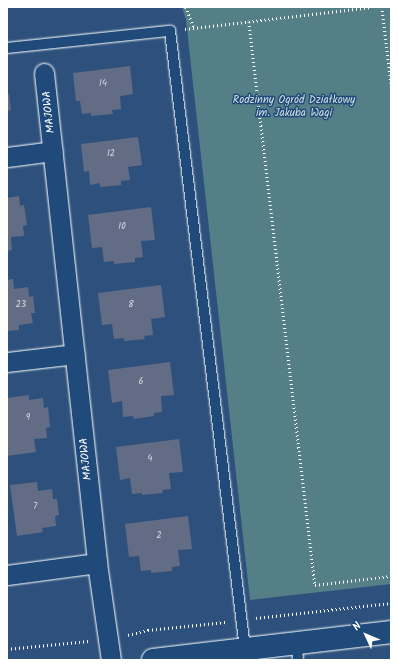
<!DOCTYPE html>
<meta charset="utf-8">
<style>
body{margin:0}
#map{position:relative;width:398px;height:667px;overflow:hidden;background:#2d517c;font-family:Kalam,sans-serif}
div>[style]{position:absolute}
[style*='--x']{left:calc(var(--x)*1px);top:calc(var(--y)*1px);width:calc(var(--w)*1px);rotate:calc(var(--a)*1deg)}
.green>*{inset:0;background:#547f87}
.building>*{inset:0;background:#636c85}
.path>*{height:2.5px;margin-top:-1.25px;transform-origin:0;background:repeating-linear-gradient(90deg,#fff 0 1px,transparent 0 4px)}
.roads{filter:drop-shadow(0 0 1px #fff) drop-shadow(0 0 1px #fff)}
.service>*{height:10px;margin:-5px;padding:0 5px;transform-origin:5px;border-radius:5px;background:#1f4a7a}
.minor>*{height:19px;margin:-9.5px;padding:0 9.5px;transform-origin:9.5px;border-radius:9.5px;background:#1f4a7a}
.secondary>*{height:22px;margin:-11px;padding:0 11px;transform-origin:11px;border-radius:11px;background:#1f4a7a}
span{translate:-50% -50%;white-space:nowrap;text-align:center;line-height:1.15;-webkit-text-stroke:3px #1f4a7a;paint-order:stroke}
.number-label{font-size:9px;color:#d8dae0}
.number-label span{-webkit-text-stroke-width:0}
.park-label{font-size:11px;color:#d4dfe1}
.street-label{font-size:11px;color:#fff}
.frame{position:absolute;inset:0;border:8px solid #fff;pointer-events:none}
.north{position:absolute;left:346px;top:615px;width:40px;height:40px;-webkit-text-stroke:3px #1f4a7a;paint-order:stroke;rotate:314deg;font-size:11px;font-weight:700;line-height:16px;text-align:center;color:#fff}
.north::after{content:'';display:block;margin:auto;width:14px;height:18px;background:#fff;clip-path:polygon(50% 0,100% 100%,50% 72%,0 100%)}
</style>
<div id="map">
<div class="green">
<div style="clip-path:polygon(182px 7px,391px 7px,391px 584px,250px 600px,186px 20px)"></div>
</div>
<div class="building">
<div style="clip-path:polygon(130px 66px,133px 94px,120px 96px,121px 109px,112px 110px,113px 114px,91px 116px,91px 113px,82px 114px,80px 101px,76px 101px,73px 73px)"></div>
<div style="clip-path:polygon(7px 94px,9px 94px,11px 110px,7px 111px)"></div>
<div style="clip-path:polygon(138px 137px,142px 165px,128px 167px,130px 180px,121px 181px,121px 185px,100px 187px,100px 183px,90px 185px,89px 171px,84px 172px,81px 144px)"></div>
<div style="clip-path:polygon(19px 196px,20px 206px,24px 205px,27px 225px,23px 226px,24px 236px,11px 237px,12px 250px,7px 251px,7px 198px)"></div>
<div style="clip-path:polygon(151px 207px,155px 240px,141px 241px,143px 257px,135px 258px,135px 262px,114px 264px,114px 261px,104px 262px,102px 247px,92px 248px,88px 215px)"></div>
<div style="clip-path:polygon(13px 279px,14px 289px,28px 287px,29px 297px,33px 296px,35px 313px,31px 313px,33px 323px,19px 325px,19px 330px,7px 331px,7px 280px)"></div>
<div style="clip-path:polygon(161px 285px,165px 317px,151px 319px,153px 335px,144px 336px,145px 339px,124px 341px,124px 338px,114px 339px,112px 324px,102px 325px,98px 293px)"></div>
<div style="clip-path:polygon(170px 362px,174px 395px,161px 396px,162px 412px,154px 413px,154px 416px,134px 419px,133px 416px,123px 417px,122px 401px,112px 403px,108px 370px)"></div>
<div style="clip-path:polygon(29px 395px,29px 400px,43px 398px,44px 408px,48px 407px,50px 427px,46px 428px,47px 438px,34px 439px,36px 452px,7px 456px,7px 398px)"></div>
<div style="clip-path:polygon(179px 439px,183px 472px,169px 473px,171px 489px,162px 490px,163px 493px,142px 495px,142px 493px,132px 494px,130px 478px,120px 480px,116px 447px)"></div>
<div style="clip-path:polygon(37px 482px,38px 491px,52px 489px,53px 499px,57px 499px,59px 515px,55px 516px,56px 526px,42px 528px,43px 532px,17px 536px,10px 485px)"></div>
<div style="clip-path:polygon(188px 516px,192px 549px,178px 550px,180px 566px,172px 567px,172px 571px,151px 573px,151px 570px,141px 571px,139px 556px,129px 557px,125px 524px)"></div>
</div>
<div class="path">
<div style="--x:186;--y:7;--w:22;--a:69"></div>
<div style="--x:382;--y:7;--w:77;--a:83.2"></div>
<div style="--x:249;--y:22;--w:567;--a:83.31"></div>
<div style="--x:315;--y:585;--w:77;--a:-6.8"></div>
<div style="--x:185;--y:29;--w:188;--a:-6.7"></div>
<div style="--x:256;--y:618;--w:136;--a:-6.3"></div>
<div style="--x:128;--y:635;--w:21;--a:-14"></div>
<div style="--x:148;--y:630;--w:78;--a:-5.9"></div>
<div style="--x:7;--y:649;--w:82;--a:-5.6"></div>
</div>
<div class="roads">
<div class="service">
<div style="--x:7;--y:48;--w:164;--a:-6"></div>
<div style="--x:170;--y:31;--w:623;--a:83.08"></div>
<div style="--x:297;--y:643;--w:17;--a:87"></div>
</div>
<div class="minor">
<div style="--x:44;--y:73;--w:493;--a:83.8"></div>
<div style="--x:97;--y:563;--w:98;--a:81.8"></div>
<div style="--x:7;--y:157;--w:46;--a:-7.4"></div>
<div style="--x:7;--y:362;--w:68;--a:-6.7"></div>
<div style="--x:7;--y:575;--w:91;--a:-7.6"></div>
</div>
<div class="secondary">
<div style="--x:153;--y:660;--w:240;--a:-6.7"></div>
</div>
</div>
<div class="number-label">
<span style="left:103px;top:84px">14</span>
<span style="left:111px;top:154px">12</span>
<span style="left:122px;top:227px">10</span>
<span style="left:21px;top:305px">23</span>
<span style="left:131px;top:305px">8</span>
<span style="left:141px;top:382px">6</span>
<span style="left:28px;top:418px">9</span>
<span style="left:150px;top:459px">4</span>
<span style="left:35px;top:507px">7</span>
<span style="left:159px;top:536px">2</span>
</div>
<div class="park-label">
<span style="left:294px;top:107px">Rodzinny Ogród Działkowy<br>im. Jakuba Wagi</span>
</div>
<div class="street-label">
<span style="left:49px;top:112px;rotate:-96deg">MAJOWA</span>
<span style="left:86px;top:459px;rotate:-96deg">MAJOWA</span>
</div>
<div class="frame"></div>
<div class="north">N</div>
</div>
